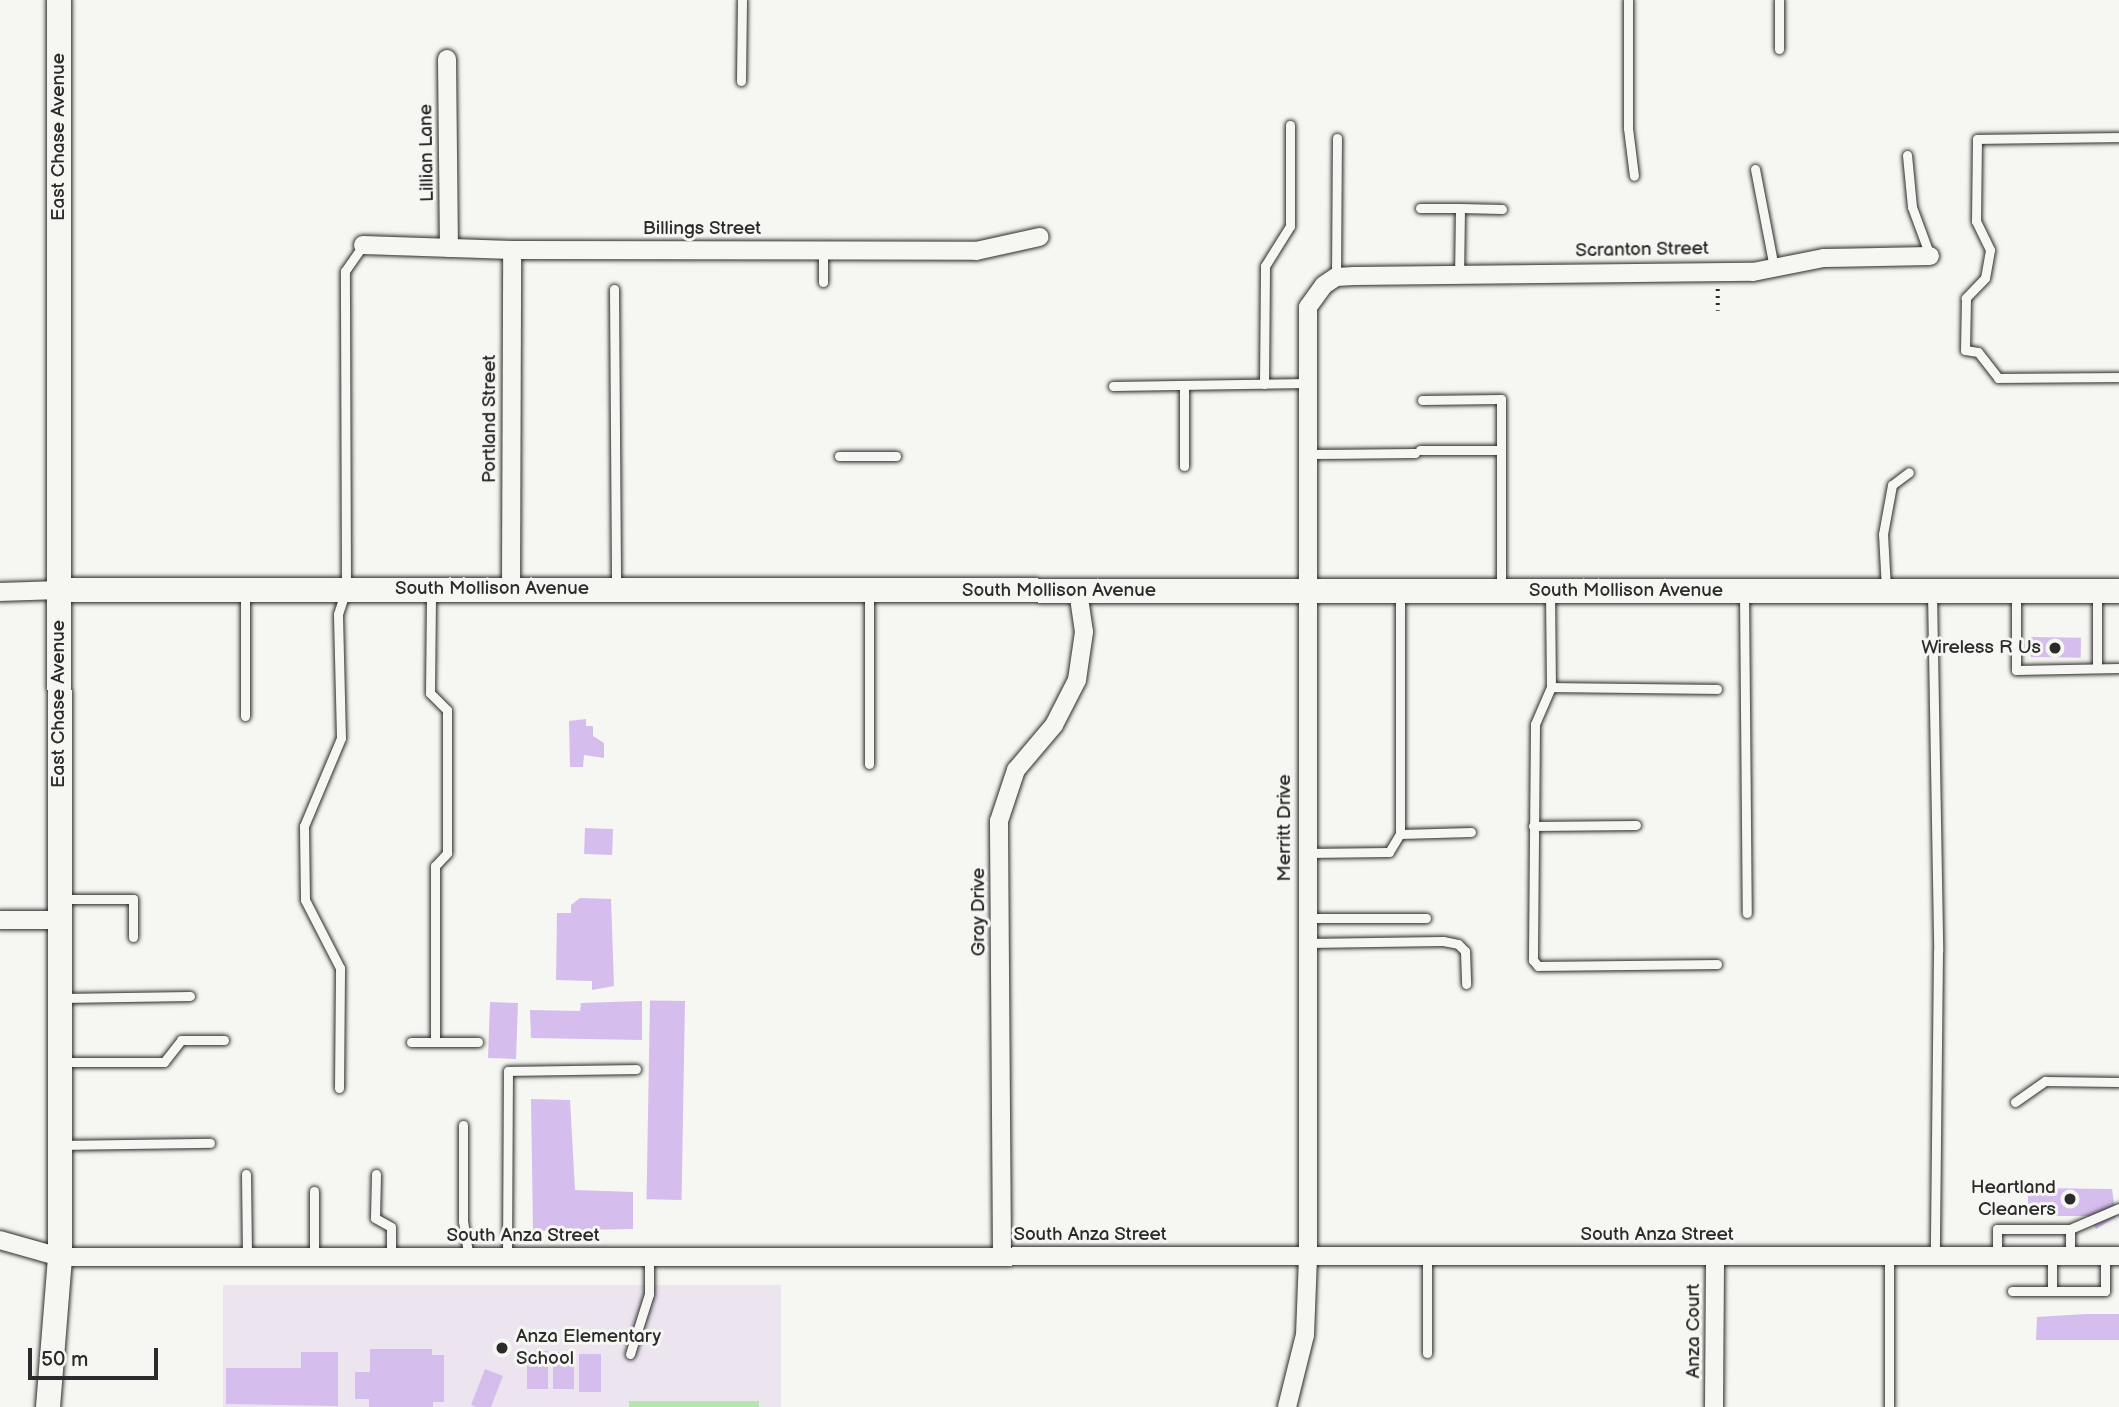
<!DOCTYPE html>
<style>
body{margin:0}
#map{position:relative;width:2119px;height:1407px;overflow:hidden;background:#f6f6f2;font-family:"Balsamiq Sans",sans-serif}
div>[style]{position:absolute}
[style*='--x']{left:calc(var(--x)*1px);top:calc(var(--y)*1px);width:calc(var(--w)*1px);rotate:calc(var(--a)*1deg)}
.built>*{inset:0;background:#ece5f0;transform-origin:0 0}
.green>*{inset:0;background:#b2e8ab;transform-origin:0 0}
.building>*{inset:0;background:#d5bded;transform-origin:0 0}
.path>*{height:3.5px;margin-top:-1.75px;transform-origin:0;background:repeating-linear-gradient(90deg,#2b2b2b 0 2px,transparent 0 7px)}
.roads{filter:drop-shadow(0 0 2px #2b2b2b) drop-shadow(0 0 2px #2b2b2b)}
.service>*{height:9px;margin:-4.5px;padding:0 4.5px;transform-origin:4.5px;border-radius:4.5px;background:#f6f6f2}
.minor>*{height:18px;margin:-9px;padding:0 9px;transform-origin:9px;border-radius:9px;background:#f6f6f2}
.secondary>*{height:24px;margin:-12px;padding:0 12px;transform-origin:12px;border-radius:12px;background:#f6f6f2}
.dots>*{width:19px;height:19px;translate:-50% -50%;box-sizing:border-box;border:4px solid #f6f6f2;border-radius:50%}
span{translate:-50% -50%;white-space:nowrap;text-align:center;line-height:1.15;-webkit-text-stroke:6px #f6f6f2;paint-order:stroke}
.street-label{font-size:19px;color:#2b2b2b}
.poi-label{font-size:19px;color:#2b2b2b}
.right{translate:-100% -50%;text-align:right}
.left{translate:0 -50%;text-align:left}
.scale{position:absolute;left:28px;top:1348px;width:130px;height:32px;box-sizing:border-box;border:4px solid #2b2b2b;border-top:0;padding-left:9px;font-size:21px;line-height:24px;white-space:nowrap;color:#2b2b2b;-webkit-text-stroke:5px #f6f6f2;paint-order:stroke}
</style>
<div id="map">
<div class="built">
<div style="left:223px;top:1285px;width:558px;height:122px"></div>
</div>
<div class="green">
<div style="left:629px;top:1401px;width:130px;height:6px"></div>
</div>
<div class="building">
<div style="left:2031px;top:637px;width:50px;height:20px;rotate:1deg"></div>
<div style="clip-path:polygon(586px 719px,586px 726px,593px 726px,593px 736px,604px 743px,604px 758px,584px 755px,583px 767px,570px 767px,569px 721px)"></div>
<div style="left:613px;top:829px;width:26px;height:28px;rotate:92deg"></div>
<div style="clip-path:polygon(580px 898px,611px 899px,614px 986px,592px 990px,592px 981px,556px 980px,557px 913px,571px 913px,571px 905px)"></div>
<div style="clip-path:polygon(642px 1001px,642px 1040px,531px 1038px,530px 1010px,580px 1011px,581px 1003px)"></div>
<div style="left:685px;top:1001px;width:199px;height:35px;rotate:91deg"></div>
<div style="left:490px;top:1002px;width:28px;height:56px;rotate:2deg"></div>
<div style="clip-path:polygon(531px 1099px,570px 1100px,575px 1190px,633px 1192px,633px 1229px,533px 1231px)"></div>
<div style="clip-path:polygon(2028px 1188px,2112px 1189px,2116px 1217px,2096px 1229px,2088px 1216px,2040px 1216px,2040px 1211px,2028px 1211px)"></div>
<div style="clip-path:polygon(2086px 1314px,2119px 1314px,2119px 1340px,2036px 1340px,2037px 1317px)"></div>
<div style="clip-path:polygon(370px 1349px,432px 1349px,432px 1355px,444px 1355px,444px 1402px,433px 1402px,433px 1407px,369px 1407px,369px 1399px,355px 1399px,355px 1372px,370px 1372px)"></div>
<div style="left:527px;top:1351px;width:21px;height:38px"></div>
<div style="clip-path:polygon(301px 1352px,338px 1352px,338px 1406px,226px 1404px,226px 1368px,301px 1368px)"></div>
<div style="left:553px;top:1352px;width:21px;height:37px"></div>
<div style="left:601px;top:1354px;width:38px;height:22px;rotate:90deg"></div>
<div style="clip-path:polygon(485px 1369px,503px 1376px,491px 1407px,476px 1407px,471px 1405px)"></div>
</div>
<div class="path">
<div style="--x:1718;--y:289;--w:22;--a:90"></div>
</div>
<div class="roads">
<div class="service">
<div style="--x:1628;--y:0;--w:128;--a:90"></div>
<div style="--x:1628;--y:128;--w:48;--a:82.9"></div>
<div style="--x:1779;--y:49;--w:49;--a:-90"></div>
<div style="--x:741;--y:81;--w:81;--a:-89.3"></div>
<div style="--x:2119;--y:137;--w:142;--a:179.2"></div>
<div style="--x:1977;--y:139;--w:82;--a:90.7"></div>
<div style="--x:1976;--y:221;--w:32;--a:64"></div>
<div style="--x:1990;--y:250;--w:28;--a:100"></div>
<div style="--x:1985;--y:278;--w:28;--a:134"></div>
<div style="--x:1966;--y:298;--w:52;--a:91.1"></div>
<div style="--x:1965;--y:350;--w:13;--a:9"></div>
<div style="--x:1978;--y:352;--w:33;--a:52"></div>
<div style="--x:1998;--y:378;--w:121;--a:-0.5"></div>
<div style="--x:1907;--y:155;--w:52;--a:84.5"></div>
<div style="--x:1912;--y:207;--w:52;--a:69.8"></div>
<div style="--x:1755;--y:169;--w:101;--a:79.1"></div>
<div style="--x:1420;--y:208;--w:40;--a:0"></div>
<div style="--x:1460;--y:208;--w:68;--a:90.8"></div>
<div style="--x:1460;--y:208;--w:42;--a:1.4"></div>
<div style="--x:1336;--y:277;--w:139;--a:-89.6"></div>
<div style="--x:823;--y:282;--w:31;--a:-90"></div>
<div style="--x:614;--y:289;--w:299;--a:89.6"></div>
<div style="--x:1264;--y:384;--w:118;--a:-89.5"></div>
<div style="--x:1265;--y:266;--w:47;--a:-58"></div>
<div style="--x:1290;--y:226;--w:101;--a:-90"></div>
<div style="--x:1184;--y:385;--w:81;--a:90"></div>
<div style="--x:1113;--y:386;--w:194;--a:-0.9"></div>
<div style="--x:1422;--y:400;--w:79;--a:-0.7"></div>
<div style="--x:1501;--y:399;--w:190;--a:90"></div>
<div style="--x:1420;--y:450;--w:81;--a:0"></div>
<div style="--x:1307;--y:454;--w:108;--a:-0.5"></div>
<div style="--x:839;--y:456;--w:57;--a:0"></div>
<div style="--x:1886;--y:589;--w:55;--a:-93.1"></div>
<div style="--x:1883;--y:534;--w:50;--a:-79.6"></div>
<div style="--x:1892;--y:485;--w:21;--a:-37"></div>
<div style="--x:869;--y:592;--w:172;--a:90"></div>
<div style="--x:1932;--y:592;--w:359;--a:89"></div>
<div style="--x:1938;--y:951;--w:305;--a:90.6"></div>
<div style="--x:1400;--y:593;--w:241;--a:90"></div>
<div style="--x:1400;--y:834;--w:71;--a:-1.6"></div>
<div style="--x:1550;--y:593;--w:94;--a:89.4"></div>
<div style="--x:1551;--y:687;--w:40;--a:113.4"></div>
<div style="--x:1535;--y:724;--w:236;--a:90.5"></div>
<div style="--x:1533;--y:960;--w:8;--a:50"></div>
<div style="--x:1538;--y:966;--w:179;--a:-0.6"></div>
<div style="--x:1744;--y:593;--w:320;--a:89.5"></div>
<div style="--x:2016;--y:593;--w:77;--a:90"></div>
<div style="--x:2016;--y:670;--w:103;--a:-1.1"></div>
<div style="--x:2097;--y:593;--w:75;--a:90"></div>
<div style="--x:1551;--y:687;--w:166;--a:0.7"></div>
<div style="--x:245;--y:716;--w:125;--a:-90"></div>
<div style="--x:1533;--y:826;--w:103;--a:-0.6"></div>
<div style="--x:1307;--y:853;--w:82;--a:-0.7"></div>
<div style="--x:1389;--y:852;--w:21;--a:-59"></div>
<div style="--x:62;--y:899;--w:71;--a:0"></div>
<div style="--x:133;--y:899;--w:38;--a:90"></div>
<div style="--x:1307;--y:918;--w:119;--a:0"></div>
<div style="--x:1307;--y:943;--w:136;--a:-0.8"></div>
<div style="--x:1443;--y:941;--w:15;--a:11"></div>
<div style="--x:1458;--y:944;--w:10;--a:45"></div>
<div style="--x:1465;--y:951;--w:33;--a:88"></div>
<div style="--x:62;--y:998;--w:128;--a:-0.9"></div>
<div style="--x:411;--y:1042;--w:24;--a:0"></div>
<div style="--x:435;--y:1042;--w:176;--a:-90"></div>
<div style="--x:435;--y:866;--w:18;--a:-47"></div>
<div style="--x:447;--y:853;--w:143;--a:-90"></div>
<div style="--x:447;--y:710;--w:24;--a:-135"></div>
<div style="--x:430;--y:693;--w:102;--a:-89.4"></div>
<div style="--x:435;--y:1042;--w:43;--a:0"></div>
<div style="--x:62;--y:1062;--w:102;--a:0"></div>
<div style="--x:164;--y:1062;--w:28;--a:-52"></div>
<div style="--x:181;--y:1040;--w:43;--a:0"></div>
<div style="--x:339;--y:1088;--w:120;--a:-89.5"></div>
<div style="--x:340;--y:968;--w:76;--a:-117.2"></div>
<div style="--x:305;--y:900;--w:74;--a:-90.8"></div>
<div style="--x:304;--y:826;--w:95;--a:-67.2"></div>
<div style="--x:341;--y:738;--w:124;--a:-91.4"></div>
<div style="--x:338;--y:614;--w:26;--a:-72"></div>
<div style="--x:346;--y:589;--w:318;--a:-90.2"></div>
<div style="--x:345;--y:271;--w:32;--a:-55"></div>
<div style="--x:2015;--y:1102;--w:37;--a:-35"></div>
<div style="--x:2045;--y:1081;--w:74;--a:0.8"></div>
<div style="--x:463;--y:1125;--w:96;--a:90"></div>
<div style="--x:463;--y:1221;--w:36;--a:81"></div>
<div style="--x:62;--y:1145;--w:148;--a:-0.8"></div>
<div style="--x:246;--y:1174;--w:83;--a:89.3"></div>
<div style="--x:376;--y:1174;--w:44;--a:91.3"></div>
<div style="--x:375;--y:1218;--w:18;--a:29"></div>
<div style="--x:391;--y:1227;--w:30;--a:90"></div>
<div style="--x:314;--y:1191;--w:66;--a:90"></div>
<div style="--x:1427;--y:1256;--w:97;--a:90"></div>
<div style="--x:1889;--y:1256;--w:151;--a:90"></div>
<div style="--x:1997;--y:1256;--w:27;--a:-90"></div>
<div style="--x:1997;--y:1229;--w:73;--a:0"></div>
<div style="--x:2070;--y:1229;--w:53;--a:-23.2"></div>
<div style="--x:2052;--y:1256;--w:35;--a:90"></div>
<div style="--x:2052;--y:1291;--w:53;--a:0"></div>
<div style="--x:2105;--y:1291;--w:35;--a:-90"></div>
<div style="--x:2070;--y:1256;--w:27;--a:-90"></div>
<div style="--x:507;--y:1257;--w:186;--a:-89.7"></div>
<div style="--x:508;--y:1071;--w:128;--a:-0.9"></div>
<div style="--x:2012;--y:1291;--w:40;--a:0"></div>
<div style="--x:630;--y:1354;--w:63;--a:-72.4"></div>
<div style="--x:649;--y:1294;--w:37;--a:-90"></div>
</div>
<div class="minor">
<div style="--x:447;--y:59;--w:189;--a:89.4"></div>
<div style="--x:363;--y:245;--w:149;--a:1.9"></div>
<div style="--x:512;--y:250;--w:464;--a:0.1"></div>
<div style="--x:976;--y:251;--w:65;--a:-12.5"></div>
<div style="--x:511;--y:589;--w:339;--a:-89.8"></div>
<div style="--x:0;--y:592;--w:59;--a:-1.9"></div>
<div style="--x:0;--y:920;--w:60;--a:0"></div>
<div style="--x:0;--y:1240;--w:62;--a:15.8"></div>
<div style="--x:60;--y:1257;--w:2059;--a:-0.03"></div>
<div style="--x:1002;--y:1256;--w:435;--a:-90.4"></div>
<div style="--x:999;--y:821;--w:54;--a:-71.6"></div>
<div style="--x:1016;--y:770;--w:59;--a:-49.8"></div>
<div style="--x:1054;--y:725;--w:51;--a:-62.9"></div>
<div style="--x:1077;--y:680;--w:49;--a:-81.7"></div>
<div style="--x:1084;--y:632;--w:41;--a:-98.3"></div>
<div style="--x:1287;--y:1407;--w:74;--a:-76"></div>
<div style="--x:1305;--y:1335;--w:79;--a:-87.8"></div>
<div style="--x:1308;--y:1256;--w:949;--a:-90"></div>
<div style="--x:1308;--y:307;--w:27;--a:-54"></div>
<div style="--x:1324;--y:285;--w:14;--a:-34"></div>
<div style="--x:1336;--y:277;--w:18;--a:-3"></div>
<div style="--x:1354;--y:276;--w:399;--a:-0.6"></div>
<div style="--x:1753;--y:272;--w:72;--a:-11.2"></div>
<div style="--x:1824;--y:258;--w:106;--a:-1.1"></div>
<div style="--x:1714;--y:1407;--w:151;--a:-89.6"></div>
</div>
<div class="secondary">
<div style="--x:59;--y:590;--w:2060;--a:0.03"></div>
<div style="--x:48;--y:1407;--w:150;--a:-85.4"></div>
<div style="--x:60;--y:1257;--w:1257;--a:-90.05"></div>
</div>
</div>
<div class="dots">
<div style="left:2055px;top:648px;background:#2b2b2b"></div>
<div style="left:2070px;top:1199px;background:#2b2b2b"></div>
<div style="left:502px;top:1348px;background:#2b2b2b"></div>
</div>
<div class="street-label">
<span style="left:59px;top:137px;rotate:-90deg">East Chase Avenue</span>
<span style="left:427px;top:153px;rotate:-91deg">Lillian Lane</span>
<span style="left:702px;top:229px">Billings Street</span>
<span style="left:1642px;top:250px;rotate:-1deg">Scranton Street</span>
<span style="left:490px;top:419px;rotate:-90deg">Portland Street</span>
<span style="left:492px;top:589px">South Mollison Avenue</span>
<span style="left:1059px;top:591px">South Mollison Avenue</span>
<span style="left:1626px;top:591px">South Mollison Avenue</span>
<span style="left:59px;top:704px;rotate:-90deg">East Chase Avenue</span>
<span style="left:1285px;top:828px;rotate:-90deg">Merritt Drive</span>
<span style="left:979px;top:912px;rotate:-90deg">Gray Drive</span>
<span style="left:1090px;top:1235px">South Anza Street</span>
<span style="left:1657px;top:1235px">South Anza Street</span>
<span style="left:523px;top:1236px">South Anza Street</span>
<span style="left:1694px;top:1331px;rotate:-90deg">Anza Court</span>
</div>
<div class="poi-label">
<span class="right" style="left:2041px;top:648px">Wireless R Us</span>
<span class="right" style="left:2056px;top:1199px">Heartland<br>Cleaners</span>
<span class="left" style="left:516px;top:1348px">Anza Elementary<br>School</span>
</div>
<div class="scale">50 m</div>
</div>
